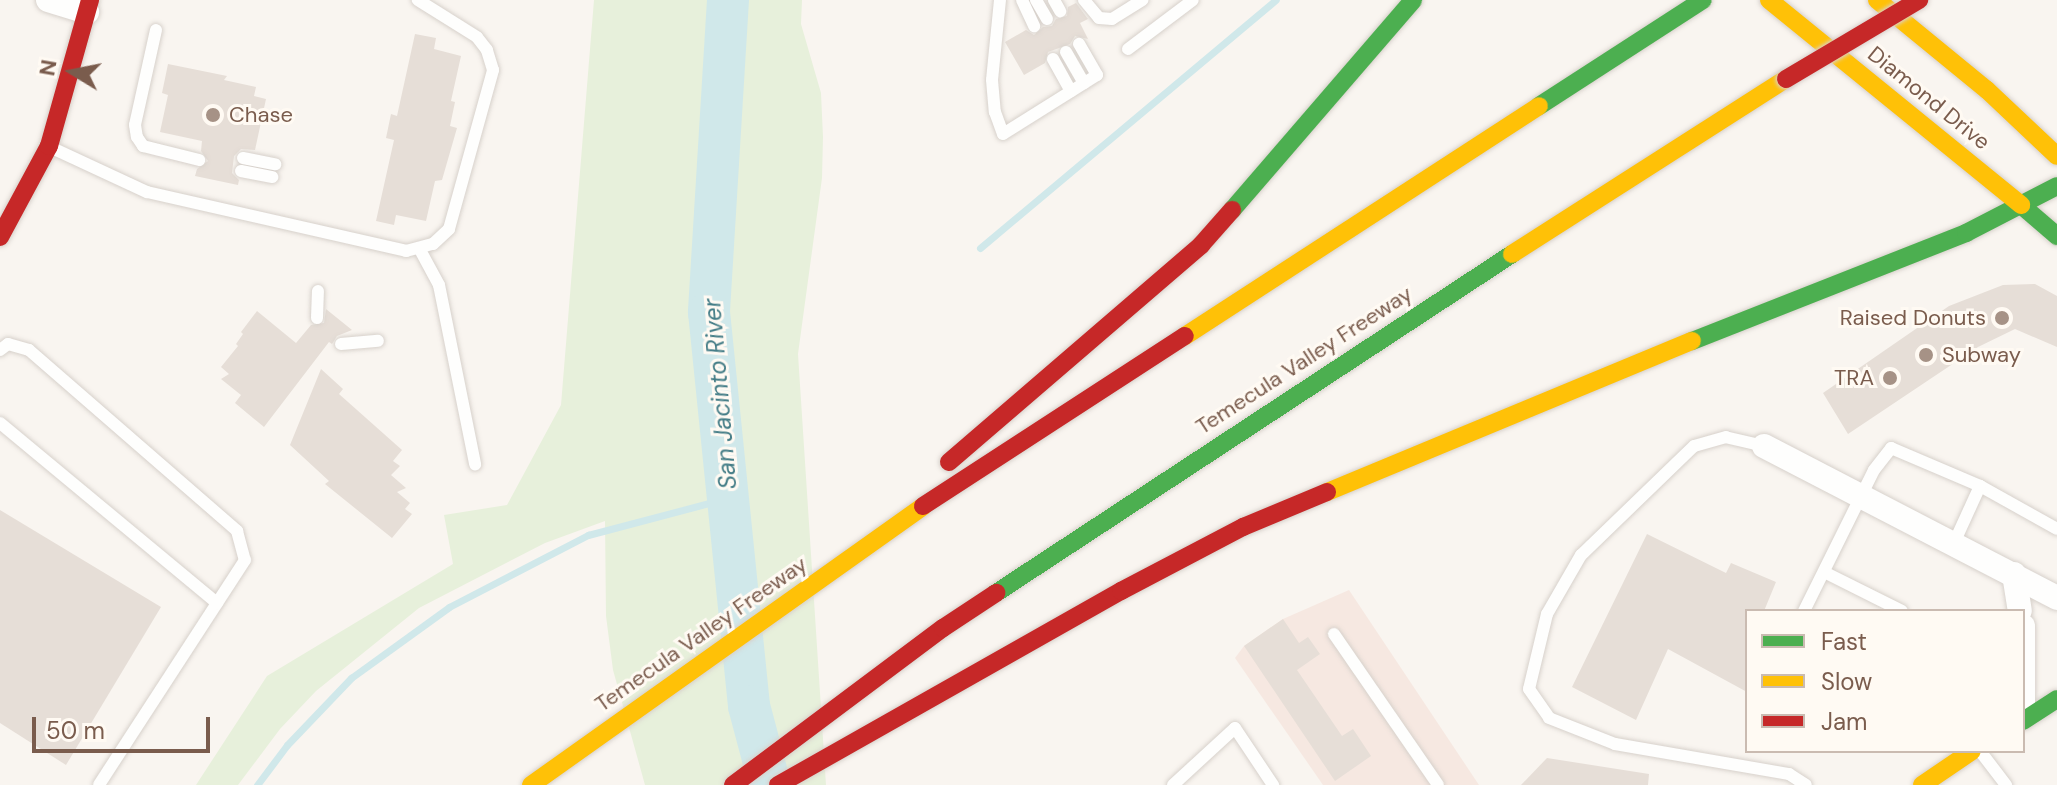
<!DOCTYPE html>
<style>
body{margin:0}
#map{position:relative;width:2057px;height:785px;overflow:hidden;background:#f9f5f0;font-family:"DM Sans",sans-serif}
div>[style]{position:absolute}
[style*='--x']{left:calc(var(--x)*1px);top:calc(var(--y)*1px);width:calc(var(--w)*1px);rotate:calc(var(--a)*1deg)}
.commercial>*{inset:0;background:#f6e8e1}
.green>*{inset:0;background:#e7f0db}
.stream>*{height:7px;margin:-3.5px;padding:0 3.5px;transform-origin:3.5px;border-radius:3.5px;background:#d0e8ea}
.river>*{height:42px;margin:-21px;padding:0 21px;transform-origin:21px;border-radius:21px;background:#d0e8ea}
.building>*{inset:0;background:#e6ded7}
.roads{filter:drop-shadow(0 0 2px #d7d1cb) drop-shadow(0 0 2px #d7d1cb)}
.lane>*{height:12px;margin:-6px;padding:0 6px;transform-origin:6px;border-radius:6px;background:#fefefd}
.street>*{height:24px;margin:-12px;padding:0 12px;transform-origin:12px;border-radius:12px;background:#fefefd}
.fast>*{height:18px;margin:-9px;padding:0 9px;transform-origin:9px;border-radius:9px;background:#4caf50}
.slow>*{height:18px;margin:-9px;padding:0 9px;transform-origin:9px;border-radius:9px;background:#ffc107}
.jam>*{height:18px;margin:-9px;padding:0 9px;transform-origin:9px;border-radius:9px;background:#c62828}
.bridges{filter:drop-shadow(0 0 2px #dad1cc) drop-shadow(0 0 2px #dad1cc)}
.jam-bridge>*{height:18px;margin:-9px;padding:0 9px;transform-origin:9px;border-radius:9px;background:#c62828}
.dots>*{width:22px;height:22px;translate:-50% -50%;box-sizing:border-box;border:4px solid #fffaf3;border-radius:50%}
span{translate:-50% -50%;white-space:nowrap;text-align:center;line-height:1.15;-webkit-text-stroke:6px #fffaf3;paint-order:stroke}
.street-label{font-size:22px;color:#7a5c4d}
.poi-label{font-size:22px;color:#7a5c4d}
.left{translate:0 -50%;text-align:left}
.right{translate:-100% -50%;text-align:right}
.water-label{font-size:24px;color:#437c86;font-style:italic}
.legend{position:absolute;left:1745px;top:609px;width:280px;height:144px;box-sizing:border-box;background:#fffaf3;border:2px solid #cabbb1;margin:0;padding:10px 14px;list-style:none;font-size:24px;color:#7a5c4d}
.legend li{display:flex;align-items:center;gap:16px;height:40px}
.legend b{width:40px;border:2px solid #cabbb1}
.north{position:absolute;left:32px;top:32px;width:80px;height:80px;-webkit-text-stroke:6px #fffaf3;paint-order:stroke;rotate:280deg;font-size:22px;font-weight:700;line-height:32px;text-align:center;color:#7a5c4d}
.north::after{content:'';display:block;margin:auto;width:28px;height:36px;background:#7a5c4d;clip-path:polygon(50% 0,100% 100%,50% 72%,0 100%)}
.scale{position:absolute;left:32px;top:717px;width:178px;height:36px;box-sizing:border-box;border:4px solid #7a5c4d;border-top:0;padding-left:10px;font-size:24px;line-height:28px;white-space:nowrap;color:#7a5c4d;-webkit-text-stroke:6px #fffaf3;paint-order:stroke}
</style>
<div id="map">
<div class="commercial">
<div style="clip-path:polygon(1349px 590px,1479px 785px,1323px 785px,1235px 658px,1244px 646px,1283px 619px)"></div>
</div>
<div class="green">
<div style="clip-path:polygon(594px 0,802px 0,801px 24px,821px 93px,823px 137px,822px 178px,798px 354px,826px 785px,645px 785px,613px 670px,606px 616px,605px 521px,545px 543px,419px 608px,316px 691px,280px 729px,238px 785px,196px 785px,267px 676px,453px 564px,444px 515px,507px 505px,561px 405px)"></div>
</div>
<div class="stream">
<div style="--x:980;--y:248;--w:386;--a:-40"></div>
<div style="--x:257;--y:785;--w:50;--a:-53.1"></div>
<div style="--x:287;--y:745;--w:93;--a:-46.3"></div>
<div style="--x:351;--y:678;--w:121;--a:-35.9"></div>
<div style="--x:449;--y:607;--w:157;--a:-27.4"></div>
<div style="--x:588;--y:535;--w:145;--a:-14.8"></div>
</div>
<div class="river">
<div style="--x:728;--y:0;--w:313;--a:93.5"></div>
<div style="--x:709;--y:312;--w:396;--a:84.2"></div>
<div style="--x:749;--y:706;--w:82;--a:75.1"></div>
</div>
<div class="building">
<div style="clip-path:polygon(1076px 3px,1088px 19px,1080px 23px,1088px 39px,1075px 36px,1070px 44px,1048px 52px,1045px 63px,1024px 75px,1005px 42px,1026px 30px,1034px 35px,1043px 27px,1052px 26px,1056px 19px,1067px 16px,1068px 7px)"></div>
<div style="clip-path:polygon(415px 34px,436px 38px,434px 49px,461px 56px,451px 101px,455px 102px,450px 126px,457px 128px,442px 180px,435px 181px,426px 221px,396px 215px,394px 225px,376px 221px,394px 140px,386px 138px,391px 114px,397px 116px)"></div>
<div style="clip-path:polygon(168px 64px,227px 76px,224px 80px,256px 87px,254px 96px,266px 99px,255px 150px,241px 149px,234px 156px,232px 173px,239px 180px,238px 185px,195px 176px,197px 169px,208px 161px,201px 151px,202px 141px,160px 132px,168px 95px,162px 93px)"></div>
<div style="clip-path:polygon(2035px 284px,2057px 296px,2057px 347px,2015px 329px,1978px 347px,1848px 434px,1823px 393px,1949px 306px,2003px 285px)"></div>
<div style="clip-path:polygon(326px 309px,352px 330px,337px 336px,332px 344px,329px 342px,264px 427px,235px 403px,241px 395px,221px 379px,229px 374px,221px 367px,238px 346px,236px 344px,243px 334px,241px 332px,257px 311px,296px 343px,311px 325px,324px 323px)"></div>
<div style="clip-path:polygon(321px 369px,343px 389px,339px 394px,402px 450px,393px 461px,400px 466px,391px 475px,406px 488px,397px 492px,410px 503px,405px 509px,412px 514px,392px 538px,325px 484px,329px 481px,290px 445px)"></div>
<div style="clip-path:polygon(0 510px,161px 607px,66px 765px,0 723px)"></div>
<div style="clip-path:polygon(1647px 534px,1726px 573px,1731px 563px,1776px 582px,1764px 611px,1747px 611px,1747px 692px,1668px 649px,1636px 720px,1572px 687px)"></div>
<div style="clip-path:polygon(1283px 619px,1299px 643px,1308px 637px,1320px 654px,1297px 670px,1342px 736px,1353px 729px,1371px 756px,1335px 781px,1244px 646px)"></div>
<div style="clip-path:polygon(1547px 758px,1649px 774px,1648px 785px,1521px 785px)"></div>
</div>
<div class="roads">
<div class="lane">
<div style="--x:1000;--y:0;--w:80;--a:95.7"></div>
<div style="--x:992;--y:80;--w:32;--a:85"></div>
<div style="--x:995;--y:112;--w:23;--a:70"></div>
<div style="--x:1003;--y:134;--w:111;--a:-32.1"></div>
<div style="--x:1097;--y:75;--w:36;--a:-120"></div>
<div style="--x:1022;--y:0;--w:29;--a:65"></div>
<div style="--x:1036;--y:0;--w:22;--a:60"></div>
<div style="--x:1054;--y:0;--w:13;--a:61"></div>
<div style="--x:1084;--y:0;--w:23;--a:50"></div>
<div style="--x:1099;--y:18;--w:13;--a:4"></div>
<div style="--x:1112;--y:19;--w:36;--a:-32"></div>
<div style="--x:156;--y:30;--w:97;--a:102.5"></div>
<div style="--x:135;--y:125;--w:12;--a:81"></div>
<div style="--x:137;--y:137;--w:11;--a:56"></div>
<div style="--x:143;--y:146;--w:58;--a:14"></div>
<div style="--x:1128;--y:49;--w:81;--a:-37"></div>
<div style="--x:1066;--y:52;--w:36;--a:60"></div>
<div style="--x:1053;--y:59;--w:37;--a:61"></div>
<div style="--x:52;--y:148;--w:105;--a:24.9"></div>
<div style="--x:147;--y:192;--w:266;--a:12.8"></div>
<div style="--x:406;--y:251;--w:28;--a:-15"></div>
<div style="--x:433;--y:244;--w:22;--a:-43"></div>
<div style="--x:449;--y:229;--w:165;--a:-74.5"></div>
<div style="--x:493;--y:70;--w:21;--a:-107"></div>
<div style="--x:487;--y:50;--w:16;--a:-128"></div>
<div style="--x:477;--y:37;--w:70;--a:-147.9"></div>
<div style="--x:243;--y:158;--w:33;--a:11"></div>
<div style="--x:241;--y:171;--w:32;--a:11"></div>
<div style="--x:419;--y:248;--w:42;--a:61.6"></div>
<div style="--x:439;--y:285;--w:183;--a:78.6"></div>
<div style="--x:317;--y:318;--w:27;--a:-88"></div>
<div style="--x:341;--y:344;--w:37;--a:-5"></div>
<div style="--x:0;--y:350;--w:10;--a:-37"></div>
<div style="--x:8;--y:344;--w:22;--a:16"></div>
<div style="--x:29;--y:350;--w:276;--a:41"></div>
<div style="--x:237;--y:531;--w:30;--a:75"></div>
<div style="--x:245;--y:560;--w:268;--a:123"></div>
<div style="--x:0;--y:423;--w:282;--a:39.7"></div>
<div style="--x:1764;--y:446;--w:39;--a:-167"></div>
<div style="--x:1726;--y:437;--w:33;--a:164"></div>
<div style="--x:1694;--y:446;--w:157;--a:136"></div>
<div style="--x:1581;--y:555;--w:68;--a:120"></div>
<div style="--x:1547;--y:614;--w:77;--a:103.5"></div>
<div style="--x:1529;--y:689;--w:35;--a:55"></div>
<div style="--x:1549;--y:718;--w:71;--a:21.5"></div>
<div style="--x:1615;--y:744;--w:177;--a:9.8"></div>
<div style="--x:1789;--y:774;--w:20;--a:33"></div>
<div style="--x:1980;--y:486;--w:88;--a:29.2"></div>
<div style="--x:1824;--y:572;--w:87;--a:26.6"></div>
<div style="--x:1804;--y:611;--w:157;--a:-63.6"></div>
<div style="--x:1874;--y:470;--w:28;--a:-52"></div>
<div style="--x:1891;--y:448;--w:97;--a:23.1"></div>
<div style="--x:1980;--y:486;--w:63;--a:114.5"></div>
<div style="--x:1334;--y:634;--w:183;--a:55.4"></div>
<div style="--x:1980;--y:751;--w:43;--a:52.6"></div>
<div style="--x:1173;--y:785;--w:84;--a:-42.6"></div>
<div style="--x:1235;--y:728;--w:69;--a:56.3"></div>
</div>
<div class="street">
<div style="--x:48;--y:0;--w:41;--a:17.1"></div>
<div style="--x:1764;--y:446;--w:330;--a:27.4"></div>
<div style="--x:2014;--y:574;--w:37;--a:81"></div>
<div style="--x:2023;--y:626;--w:82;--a:90"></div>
</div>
<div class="fast">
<div style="--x:1539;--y:106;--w:195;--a:-32.9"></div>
<div style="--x:2021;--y:205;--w:48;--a:40.7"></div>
<div style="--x:1232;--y:210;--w:277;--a:-49.2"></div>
<div style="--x:1692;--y:341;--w:295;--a:-21.5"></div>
<div style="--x:1966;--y:233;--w:102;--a:-27.3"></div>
<div style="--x:996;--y:593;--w:617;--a:-33.3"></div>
<div style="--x:2023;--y:721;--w:40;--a:-32.9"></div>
</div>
<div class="slow">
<div style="--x:1769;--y:0;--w:325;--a:39.1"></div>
<div style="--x:1877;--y:0;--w:142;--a:39.3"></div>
<div style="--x:1987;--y:90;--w:96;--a:43.3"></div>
<div style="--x:1512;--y:254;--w:325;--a:-32.6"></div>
<div style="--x:1185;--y:336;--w:422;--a:-33"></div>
<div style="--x:1327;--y:492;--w:395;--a:-22.5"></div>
<div style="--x:531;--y:785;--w:481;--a:-35.4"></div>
<div style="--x:1922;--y:785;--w:60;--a:-34.2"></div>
</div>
<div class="jam">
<div style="--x:0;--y:237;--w:103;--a:-61.7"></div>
<div style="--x:49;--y:146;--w:152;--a:-74.3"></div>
<div style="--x:949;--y:462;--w:333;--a:-40.7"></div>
<div style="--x:1201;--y:245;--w:47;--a:-48.5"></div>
<div style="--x:923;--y:506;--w:312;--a:-33"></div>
<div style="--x:733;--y:785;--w:262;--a:-36.8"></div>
<div style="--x:943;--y:628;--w:64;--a:-33.4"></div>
<div style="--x:778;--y:785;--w:394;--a:-29.5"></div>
<div style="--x:1121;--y:591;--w:138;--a:-27.7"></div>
<div style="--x:1243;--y:527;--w:91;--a:-22.6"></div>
</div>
</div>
<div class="bridges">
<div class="jam-bridge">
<div style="--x:1786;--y:79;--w:155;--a:-30.7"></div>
</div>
</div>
<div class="dots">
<div style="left:213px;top:115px;background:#a69286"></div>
<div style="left:2002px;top:318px;background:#a69286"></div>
<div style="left:1926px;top:355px;background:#a69286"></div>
<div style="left:1890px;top:378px;background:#a69286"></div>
</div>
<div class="street-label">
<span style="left:1929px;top:98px;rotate:39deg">Diamond Drive</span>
<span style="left:1304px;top:360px;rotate:-33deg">Temecula Valley Freeway</span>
<span style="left:701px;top:634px;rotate:-35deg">Temecula Valley Freeway</span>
</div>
<div class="poi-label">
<span class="left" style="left:229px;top:115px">Chase</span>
<span class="right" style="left:1986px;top:318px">Raised Donuts</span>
<span class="left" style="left:1942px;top:355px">Subway</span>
<span class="right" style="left:1874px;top:378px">TRA</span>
</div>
<div class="water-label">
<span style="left:720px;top:394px;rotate:-95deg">San Jacinto River</span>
</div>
<ul class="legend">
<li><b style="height:10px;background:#4caf50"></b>Fast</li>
<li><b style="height:10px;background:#ffc107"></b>Slow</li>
<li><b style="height:10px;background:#c62828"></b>Jam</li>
</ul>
<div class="north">N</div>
<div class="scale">50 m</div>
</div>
